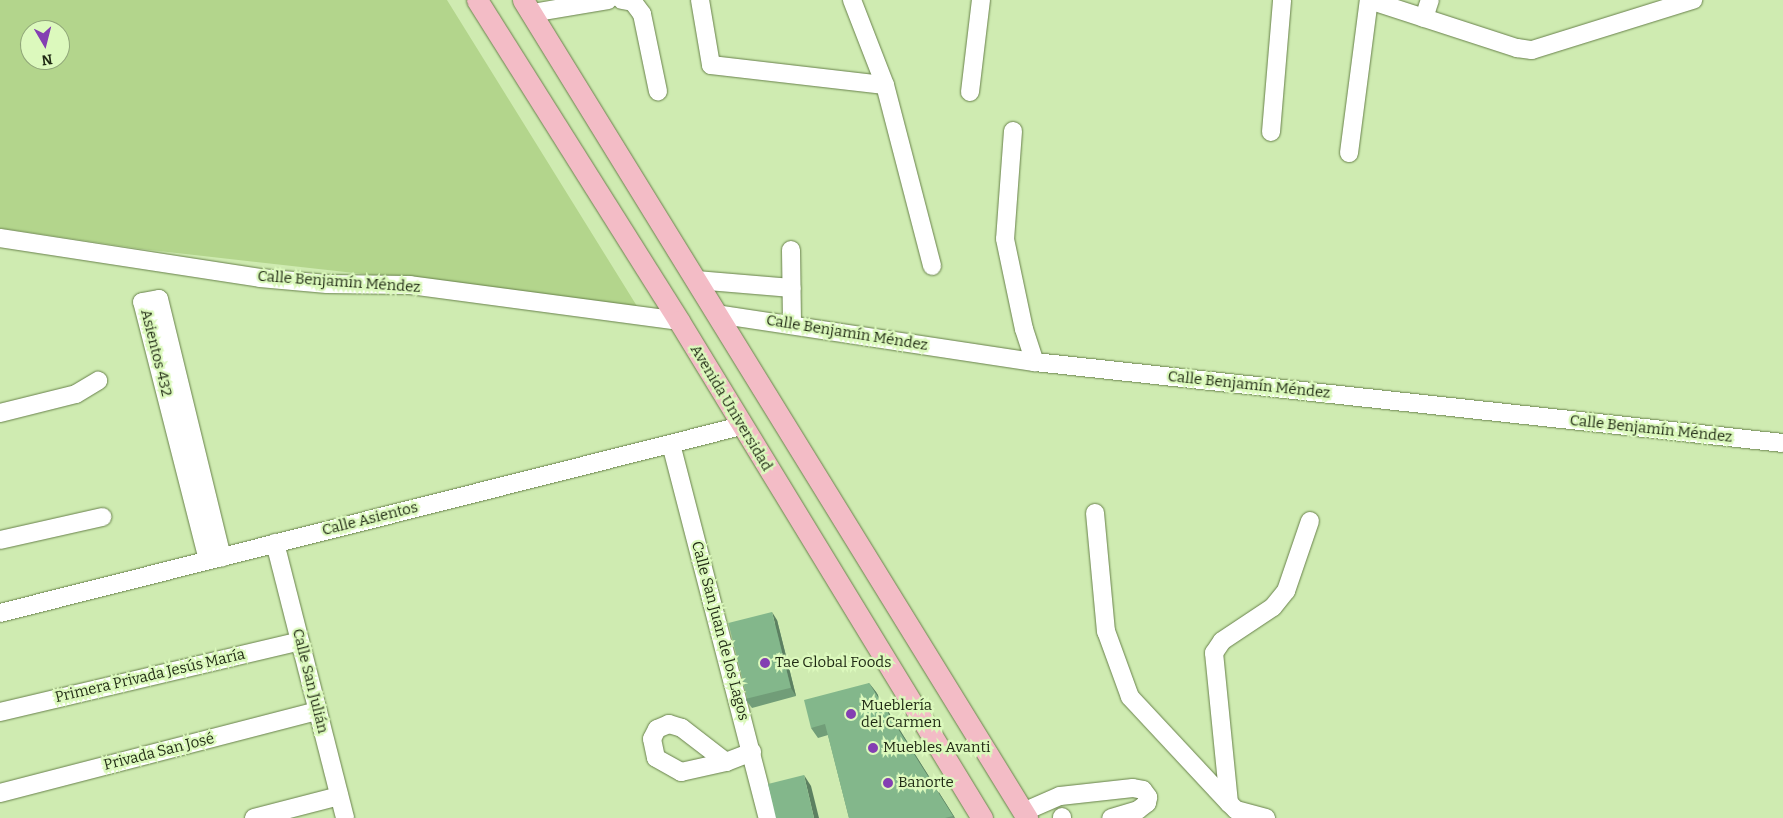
<!DOCTYPE html>
<meta charset="utf-8">
<style>
body{margin:0}
#map{position:relative;width:1783px;height:818px;overflow:hidden;background:#cfebb1;font-family:Bitter,serif}
div>[style]{position:absolute}
[style*='--x']{left:calc(var(--x)*1px);top:calc(var(--y)*1px);width:calc(var(--w)*1px);rotate:calc(var(--a)*1deg)}
.green>*{inset:0;background:#b3d58c}
.roads{filter:drop-shadow(0 0 1px #68814b) drop-shadow(0 0 1px #68814b)}
.minor>*{height:18px;margin:-9px;padding:0 9px;transform-origin:9px;border-radius:9px;background:#fff}
.major>*{height:21px;margin:-10.5px;padding:0 10.5px;transform-origin:10.5px;border-radius:10.5px;background:#f3bcc6}
.wall>*{inset:0;background:#719d78}
.shaded-wall>*{inset:0;background:#5c8061}
.building>*{inset:0;background:#83b78b;transform-origin:0 0}
.dots>*{width:14px;height:14px;translate:-50% -50%;box-sizing:border-box;border:2px solid #dcf9bd;border-radius:50%}
span{translate:-50% -50%;white-space:nowrap;text-align:center;line-height:1.15;-webkit-text-stroke:4.5px #dcf9bd;paint-order:stroke}
.street-label{font-size:15px;color:#1f2913}
.poi-label{font-size:15px;color:#1f2913}
.left{translate:0 -50%;text-align:left}
.north{position:absolute;left:20px;top:20px;width:50px;height:50px;box-sizing:border-box;background:#dcf9bd;border:1px solid #90a679;border-radius:50%;rotate:172deg;font-size:14px;font-weight:700;line-height:20px;text-align:center;color:#1f2913}
.north::after{content:'';display:block;margin:auto;width:18px;height:22px;background:#843fb2;clip-path:polygon(50% 0,100% 100%,50% 72%,0 100%)}
</style>
<div id="map">
<div class="green">
<div style="clip-path:polygon(evenodd,0 0,447px 0,640px 311px,506px 290px,141px 249px,0 228px,0 0,30px 30px,60px 30px,60px 60px,30px 60px,30px 30px)"></div>
</div>
<div class="roads">
<div class="minor">
<div style="--x:622;--y:0;--w:11;--a:10"></div>
<div style="--x:633;--y:2;--w:15;--a:53"></div>
<div style="--x:642;--y:14;--w:79;--a:78.3"></div>
<div style="--x:700;--y:0;--w:66;--a:80.4"></div>
<div style="--x:711;--y:65;--w:175;--a:6.6"></div>
<div style="--x:852;--y:0;--w:91;--a:68.8"></div>
<div style="--x:885;--y:85;--w:187;--a:75.4"></div>
<div style="--x:532;--y:13;--w:77;--a:-9.7"></div>
<div style="--x:1424;--y:18;--w:19;--a:-72"></div>
<div style="--x:970;--y:92;--w:93;--a:-83.2"></div>
<div style="--x:1013;--y:131;--w:108;--a:94.2"></div>
<div style="--x:1005;--y:239;--w:92;--a:78.1"></div>
<div style="--x:1024;--y:329;--w:35;--a:72"></div>
<div style="--x:1271;--y:132;--w:132;--a:-85.2"></div>
<div style="--x:1349;--y:153;--w:154;--a:-82.6"></div>
<div style="--x:1369;--y:0;--w:156;--a:18"></div>
<div style="--x:1517;--y:48;--w:15;--a:8"></div>
<div style="--x:1532;--y:50;--w:169;--a:-17.3"></div>
<div style="--x:0;--y:238;--w:263;--a:8.7"></div>
<div style="--x:260;--y:278;--w:67;--a:5.1"></div>
<div style="--x:327;--y:284;--w:83;--a:0.7"></div>
<div style="--x:410;--y:285;--w:271;--a:7.6"></div>
<div style="--x:791;--y:250;--w:73;--a:89.2"></div>
<div style="--x:696;--y:280;--w:96;--a:4.8"></div>
<div style="--x:716;--y:314;--w:323;--a:8.6"></div>
<div style="--x:1035;--y:362;--w:752;--a:6.18"></div>
<div style="--x:0;--y:413;--w:78;--a:-14"></div>
<div style="--x:76;--y:394;--w:26;--a:-31"></div>
<div style="--x:671;--y:444;--w:386;--a:75.5"></div>
<div style="--x:1095;--y:513;--w:119;--a:84.7"></div>
<div style="--x:1106;--y:631;--w:70;--a:70"></div>
<div style="--x:1130;--y:697;--w:145;--a:47"></div>
<div style="--x:0;--y:540;--w:105;--a:-12.7"></div>
<div style="--x:275;--y:543;--w:284;--a:75.7"></div>
<div style="--x:208;--y:560;--w:266;--a:-104.3"></div>
<div style="--x:142;--y:302;--w:17;--a:-10"></div>
<div style="--x:159;--y:299;--w:266;--a:76.3"></div>
<div style="--x:0;--y:613;--w:764;--a:-14.16"></div>
<div style="--x:0;--y:712;--w:308;--a:-13.3"></div>
<div style="--x:726;--y:762;--w:56;--a:-142.3"></div>
<div style="--x:682;--y:728;--w:14;--a:-163"></div>
<div style="--x:669;--y:724;--w:13;--a:157"></div>
<div style="--x:657;--y:729;--w:11;--a:117"></div>
<div style="--x:652;--y:739;--w:19;--a:78"></div>
<div style="--x:656;--y:758;--w:29;--a:29"></div>
<div style="--x:681;--y:772;--w:46;--a:-12.5"></div>
<div style="--x:726;--y:762;--w:28;--a:-21"></div>
<div style="--x:0;--y:793;--w:328;--a:-14.5"></div>
<div style="--x:1023;--y:812;--w:40;--a:-23.4"></div>
<div style="--x:1060;--y:796;--w:73;--a:-6.3"></div>
<div style="--x:1133;--y:788;--w:10;--a:11"></div>
<div style="--x:1143;--y:790;--w:9;--a:54"></div>
<div style="--x:1148;--y:797;--w:6;--a:99"></div>
<div style="--x:1147;--y:803;--w:11;--a:142"></div>
<div style="--x:1138;--y:810;--w:28;--a:163"></div>
<div style="--x:1062;--y:817;--w:1;--a:90"></div>
<div style="--x:254;--y:818;--w:88;--a:-14.5"></div>
<div style="--x:1266;--y:818;--w:31;--a:-165"></div>
<div style="--x:1236;--y:810;--w:10;--a:-135"></div>
<div style="--x:1229;--y:803;--w:151;--a:-95.7"></div>
<div style="--x:1214;--y:653;--w:14;--a:-56"></div>
<div style="--x:1222;--y:641;--w:61;--a:-33.7"></div>
<div style="--x:1273;--y:607;--w:21;--a:-51"></div>
<div style="--x:1286;--y:591;--w:74;--a:-71.1"></div>
</div>
<div class="major">
<div style="--x:477;--y:0;--w:379;--a:57.8"></div>
<div style="--x:679;--y:321;--w:582;--a:58.63"></div>
<div style="--x:523;--y:0;--w:961;--a:58.36"></div>
</div>
</div>
<div class="wall">
<div style="clip-path:polygon(777px 620px,796px 696px,752px 708px,746px 700px)"></div>
<div style="clip-path:polygon(869px 683px,876px 692px,955px 818px,849px 818px,828px 735px,818px 738px,811px 728px)"></div>
</div>
<div class="shaded-wall">
<div style="clip-path:polygon(772px 612px,777px 620px,796px 696px,791px 688px)"></div>
<div style="clip-path:polygon(869px 683px,876px 692px,955px 818px,953px 816px)"></div>
<div style="clip-path:polygon(804px 775px,811px 786px,819px 818px,814px 818px)"></div>
</div>
<div class="building">
<div style="left:772px;top:612px;width:78px;height:45px;rotate:76deg"></div>
<div style="clip-path:polygon(869px 683px,953px 816px,945px 818px,849px 818px,825px 724px,811px 728px,804px 700px)"></div>
<div style="clip-path:polygon(804px 775px,814px 818px,776px 818px,768px 784px)"></div>
</div>
<div class="dots">
<div style="left:765px;top:663px;background:#843fb2"></div>
<div style="left:851px;top:714px;background:#843fb2"></div>
<div style="left:873px;top:748px;background:#843fb2"></div>
<div style="left:888px;top:783px;background:#843fb2"></div>
</div>
<div class="street-label">
<span style="left:339px;top:282px;rotate:4deg">Calle Benjamín Méndez</span>
<span style="left:847px;top:333px;rotate:9deg">Calle Benjamín Méndez</span>
<span style="left:156px;top:353px;rotate:76deg">Asientos 432</span>
<span style="left:1249px;top:385px;rotate:6deg">Calle Benjamín Méndez</span>
<span style="left:731px;top:408px;rotate:59deg">Avenida Universidad</span>
<span style="left:1651px;top:429px;rotate:6deg">Calle Benjamín Méndez</span>
<span style="left:370px;top:519px;rotate:-14deg">Calle Asientos</span>
<span style="left:720px;top:631px;rotate:75deg">Calle San Juan de los Lagos</span>
<span style="left:150px;top:676px;rotate:-13deg">Primera Privada Jesús María</span>
<span style="left:310px;top:681px;rotate:76deg">Calle San Julián</span>
<span style="left:159px;top:752px;rotate:-14deg">Privada San José</span>
</div>
<div class="poi-label">
<span class="left" style="left:775px;top:663px">Tae Global Foods</span>
<span class="left" style="left:861px;top:714px">Mueblería<br>del Carmen</span>
<span class="left" style="left:883px;top:748px">Muebles Avanti</span>
<span class="left" style="left:898px;top:783px">Banorte</span>
</div>
<div class="north">N</div>
</div>
